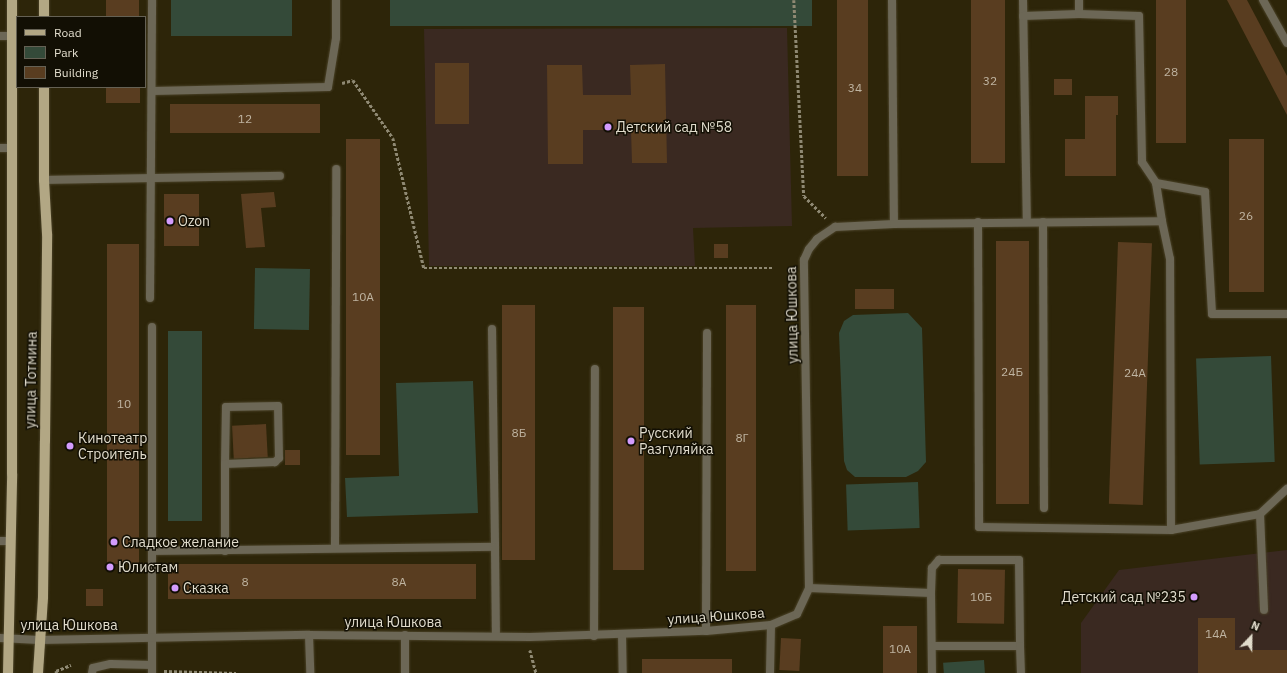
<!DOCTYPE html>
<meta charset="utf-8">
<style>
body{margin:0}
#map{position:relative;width:1287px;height:673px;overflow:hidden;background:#2d2509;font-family:"IBM Plex Sans",sans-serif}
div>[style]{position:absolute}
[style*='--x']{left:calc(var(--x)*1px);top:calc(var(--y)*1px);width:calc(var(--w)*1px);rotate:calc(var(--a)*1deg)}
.education>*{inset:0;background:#3a2921}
.green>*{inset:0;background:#344a39;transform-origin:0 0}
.building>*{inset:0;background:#593d20;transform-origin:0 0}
.path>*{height:2.5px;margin-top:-1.25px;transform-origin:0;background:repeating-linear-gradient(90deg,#8f8973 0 3px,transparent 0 5px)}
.roads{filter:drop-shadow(0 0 1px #4a4228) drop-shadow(0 0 1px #4a4228)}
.lane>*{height:8px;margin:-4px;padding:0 4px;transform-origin:4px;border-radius:4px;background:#6c6756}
.street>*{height:8px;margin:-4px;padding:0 4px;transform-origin:4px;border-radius:4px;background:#6c6756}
.primary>*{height:10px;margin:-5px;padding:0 5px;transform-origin:5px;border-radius:5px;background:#b2a784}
.dots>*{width:11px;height:11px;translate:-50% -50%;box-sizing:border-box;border:2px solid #120f04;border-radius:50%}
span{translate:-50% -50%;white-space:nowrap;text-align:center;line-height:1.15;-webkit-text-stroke:3px #120f04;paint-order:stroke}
.number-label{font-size:12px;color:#bfb4a1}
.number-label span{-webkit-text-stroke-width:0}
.poi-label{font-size:14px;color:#e1dccc}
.left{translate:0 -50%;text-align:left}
.right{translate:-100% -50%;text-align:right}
.street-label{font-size:14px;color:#e1dccc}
.legend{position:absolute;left:16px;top:16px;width:130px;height:72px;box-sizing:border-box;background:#120f04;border:1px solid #656154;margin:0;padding:5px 7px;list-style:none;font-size:12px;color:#e1dccc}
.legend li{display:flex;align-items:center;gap:8px;height:20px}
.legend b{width:20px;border:1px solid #656154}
.north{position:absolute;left:1231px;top:617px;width:40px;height:40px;-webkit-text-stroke:3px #120f04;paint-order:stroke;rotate:22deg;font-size:11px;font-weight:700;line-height:16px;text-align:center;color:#e1dccc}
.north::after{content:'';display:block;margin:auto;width:14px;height:18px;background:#e1dccc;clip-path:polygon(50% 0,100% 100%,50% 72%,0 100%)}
</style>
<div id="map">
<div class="education">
<div style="clip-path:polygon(787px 28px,792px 226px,693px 228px,695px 266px,429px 266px,424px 29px)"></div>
<div style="clip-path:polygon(1287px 550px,1287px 673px,1081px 673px,1081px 623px,1119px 570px)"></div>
</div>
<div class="green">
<div style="left:171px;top:0;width:121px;height:36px"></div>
<div style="left:390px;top:0;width:422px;height:26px"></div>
<div style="left:255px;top:268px;width:55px;height:61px;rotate:1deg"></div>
<div style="clip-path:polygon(908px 313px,922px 328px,926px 462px,918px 471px,906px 477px,855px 477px,847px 470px,844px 461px,839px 333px,844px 321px,853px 315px)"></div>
<div style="left:168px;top:331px;width:34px;height:190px"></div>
<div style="left:1271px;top:356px;width:106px;height:75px;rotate:88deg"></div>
<div style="clip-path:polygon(473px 381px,478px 513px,347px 517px,345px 478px,399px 476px,396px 383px)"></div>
<div style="left:918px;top:482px;width:46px;height:72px;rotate:88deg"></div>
<div style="left:984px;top:660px;width:13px;height:41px;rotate:86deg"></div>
</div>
<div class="building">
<div style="left:106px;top:0;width:33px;height:17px"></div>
<div style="left:837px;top:0;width:31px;height:176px"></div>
<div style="left:971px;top:0;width:34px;height:163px"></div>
<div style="left:1156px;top:0;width:30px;height:143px"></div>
<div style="clip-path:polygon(1227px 0,1247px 0,1287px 76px,1287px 115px)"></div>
<div style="left:435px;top:63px;width:34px;height:61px"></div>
<div style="clip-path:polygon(665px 64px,667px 163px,632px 163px,631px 130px,583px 130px,583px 164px,548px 164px,547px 65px,582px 65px,583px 95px,631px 95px,630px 65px)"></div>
<div style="left:1054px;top:79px;width:18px;height:16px"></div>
<div style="left:106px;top:87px;width:34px;height:16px"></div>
<div style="clip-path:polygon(1085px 96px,1118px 96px,1118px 115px,1116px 115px,1116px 176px,1065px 176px,1065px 139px,1085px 139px)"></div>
<div style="left:320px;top:104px;width:29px;height:150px;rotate:90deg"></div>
<div style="left:380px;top:139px;width:316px;height:34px;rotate:90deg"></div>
<div style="left:1229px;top:139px;width:35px;height:153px"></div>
<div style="clip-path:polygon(274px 192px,276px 207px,261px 208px,265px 247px,246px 248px,241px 194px)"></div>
<div style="left:164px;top:194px;width:35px;height:52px"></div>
<div style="left:996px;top:241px;width:33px;height:263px"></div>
<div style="left:1118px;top:242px;width:34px;height:262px;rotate:2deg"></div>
<div style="left:107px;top:244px;width:32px;height:320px"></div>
<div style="left:714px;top:244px;width:14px;height:14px"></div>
<div style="left:894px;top:289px;width:20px;height:39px;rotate:90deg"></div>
<div style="left:535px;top:305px;width:255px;height:33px;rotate:90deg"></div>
<div style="left:726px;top:305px;width:30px;height:266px"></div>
<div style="left:613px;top:307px;width:31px;height:263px"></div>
<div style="left:266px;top:424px;width:33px;height:34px;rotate:87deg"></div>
<div style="left:285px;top:450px;width:15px;height:15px"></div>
<div style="left:476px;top:564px;width:35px;height:308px;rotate:90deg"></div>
<div style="left:958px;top:569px;width:47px;height:54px;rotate:1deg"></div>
<div style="left:86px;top:589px;width:17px;height:17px"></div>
<div style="clip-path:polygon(1198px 618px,1235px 618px,1235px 650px,1287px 650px,1287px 673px,1198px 673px)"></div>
<div style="left:883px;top:626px;width:34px;height:47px"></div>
<div style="left:781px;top:638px;width:20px;height:32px;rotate:3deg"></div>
<div style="left:732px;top:659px;width:14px;height:90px;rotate:90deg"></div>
</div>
<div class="path">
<div style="--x:794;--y:0;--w:196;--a:87.1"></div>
<div style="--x:804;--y:196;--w:31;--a:45"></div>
<div style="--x:342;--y:83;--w:11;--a:-15"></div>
<div style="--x:353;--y:80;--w:70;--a:55.4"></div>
<div style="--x:393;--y:138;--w:134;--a:76.6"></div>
<div style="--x:424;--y:268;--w:349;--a:0"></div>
<div style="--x:530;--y:650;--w:24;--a:75"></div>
<div style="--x:164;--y:671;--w:72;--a:1.6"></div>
<div style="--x:56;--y:673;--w:2;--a:-90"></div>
<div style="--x:56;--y:671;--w:16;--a:-22"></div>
</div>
<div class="roads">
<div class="lane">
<div style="--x:892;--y:0;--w:224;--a:89.5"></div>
<div style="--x:1023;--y:0;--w:222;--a:89"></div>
<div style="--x:1079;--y:0;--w:14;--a:90"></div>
<div style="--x:1263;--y:0;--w:49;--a:60.8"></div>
<div style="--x:1023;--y:16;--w:56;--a:-2"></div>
<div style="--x:1079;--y:14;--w:60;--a:1.9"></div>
<div style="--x:1139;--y:16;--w:146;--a:88.8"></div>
<div style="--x:1142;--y:162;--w:25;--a:56"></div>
<div style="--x:0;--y:36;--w:12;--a:0"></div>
<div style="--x:153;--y:91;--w:175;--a:-1.3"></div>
<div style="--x:328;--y:87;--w:50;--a:-80.7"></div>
<div style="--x:336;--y:38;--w:38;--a:-90"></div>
<div style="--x:0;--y:148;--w:11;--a:0"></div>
<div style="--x:44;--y:180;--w:236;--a:-1"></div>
<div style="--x:978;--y:222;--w:305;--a:89.8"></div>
<div style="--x:979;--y:527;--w:192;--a:0.9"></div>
<div style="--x:1171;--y:530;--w:90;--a:-10.2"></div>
<div style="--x:1260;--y:514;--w:37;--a:-43"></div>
<div style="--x:1043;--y:222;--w:286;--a:89.8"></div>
<div style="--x:150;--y:298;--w:298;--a:-89.6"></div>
<div style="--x:492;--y:329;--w:218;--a:89.2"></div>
<div style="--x:225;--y:464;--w:57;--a:-89"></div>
<div style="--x:226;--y:407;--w:52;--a:-1.1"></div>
<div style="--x:278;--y:406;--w:52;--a:88.9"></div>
<div style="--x:279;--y:458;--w:6;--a:135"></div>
<div style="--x:275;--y:462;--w:50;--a:177.7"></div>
<div style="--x:225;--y:464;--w:87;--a:90"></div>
<div style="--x:1260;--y:514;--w:96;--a:87.6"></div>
<div style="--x:1171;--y:530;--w:271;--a:-90.2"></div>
<div style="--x:1170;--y:259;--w:39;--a:-102"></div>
<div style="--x:1162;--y:221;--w:38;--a:-99"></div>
<div style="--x:1156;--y:183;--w:50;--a:10.4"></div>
<div style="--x:1205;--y:192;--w:122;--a:86.7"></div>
<div style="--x:1212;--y:314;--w:75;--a:0"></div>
<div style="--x:0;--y:541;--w:10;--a:0"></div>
<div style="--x:335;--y:548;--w:379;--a:-89.8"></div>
<div style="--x:152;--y:551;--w:343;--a:-0.7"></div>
<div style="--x:495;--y:547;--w:89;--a:89.4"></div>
<div style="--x:809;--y:588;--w:122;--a:2.3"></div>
<div style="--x:931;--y:593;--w:80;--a:89.3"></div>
<div style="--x:931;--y:593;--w:25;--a:-88"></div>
<div style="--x:932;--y:568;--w:11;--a:-49"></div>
<div style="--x:939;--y:560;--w:80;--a:0"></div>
<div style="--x:1019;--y:560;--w:86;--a:89.3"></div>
<div style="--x:706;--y:631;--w:298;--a:-89.8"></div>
<div style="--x:622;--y:634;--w:39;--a:89"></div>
<div style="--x:309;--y:635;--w:38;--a:88"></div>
<div style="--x:405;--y:635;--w:38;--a:90"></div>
<div style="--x:594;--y:636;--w:267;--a:-89.8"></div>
<div style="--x:932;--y:646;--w:88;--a:0"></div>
<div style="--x:1020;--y:646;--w:27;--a:88"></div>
<div style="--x:92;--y:673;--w:5;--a:-79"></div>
<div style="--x:93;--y:668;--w:18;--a:-13"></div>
<div style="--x:111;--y:664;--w:41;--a:1.4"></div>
<div style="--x:152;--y:673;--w:346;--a:-90"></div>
<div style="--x:770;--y:673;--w:48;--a:-88.8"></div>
</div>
<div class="street">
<div style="--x:0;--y:638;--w:39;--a:3"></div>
<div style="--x:39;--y:640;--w:270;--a:-1.1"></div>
<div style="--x:309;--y:635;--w:221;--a:0.5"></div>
<div style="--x:530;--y:637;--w:176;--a:-2"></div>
<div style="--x:706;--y:631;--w:65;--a:-5.3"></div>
<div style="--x:771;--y:625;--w:28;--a:-23"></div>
<div style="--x:797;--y:614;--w:29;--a:-65"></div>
<div style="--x:809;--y:588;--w:328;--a:-90.9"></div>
<div style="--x:804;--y:260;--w:12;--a:-66"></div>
<div style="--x:809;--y:249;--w:13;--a:-51"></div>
<div style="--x:817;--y:239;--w:22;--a:-34"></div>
<div style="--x:835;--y:227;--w:59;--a:-2.9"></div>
<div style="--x:894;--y:224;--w:268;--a:-0.6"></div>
</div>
<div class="primary">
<div style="--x:44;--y:17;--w:17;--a:-90"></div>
<div style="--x:8;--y:673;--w:199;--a:-88.8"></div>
<div style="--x:12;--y:474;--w:474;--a:-90"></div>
<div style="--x:38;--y:673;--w:76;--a:-86.2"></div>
<div style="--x:43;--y:597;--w:156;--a:-89.3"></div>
<div style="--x:45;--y:441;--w:207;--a:-89.4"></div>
<div style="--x:47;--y:234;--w:54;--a:-93.2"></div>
<div style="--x:44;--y:180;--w:93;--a:-90"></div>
</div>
</div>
<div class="dots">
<div style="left:608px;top:127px;background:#d39cfd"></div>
<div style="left:170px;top:221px;background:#d39cfd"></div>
<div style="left:631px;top:441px;background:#d39cfd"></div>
<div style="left:70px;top:446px;background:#d39cfd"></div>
<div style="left:114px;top:542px;background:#d39cfd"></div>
<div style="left:110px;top:567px;background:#d39cfd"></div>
<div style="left:175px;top:588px;background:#d39cfd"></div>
<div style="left:1194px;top:597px;background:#d39cfd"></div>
</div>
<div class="number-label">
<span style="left:1171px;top:72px">28</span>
<span style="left:990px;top:81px">32</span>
<span style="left:855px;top:88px">34</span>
<span style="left:245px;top:119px">12</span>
<span style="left:1246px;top:216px">26</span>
<span style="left:363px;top:297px">10А</span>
<span style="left:1012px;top:372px">24Б</span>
<span style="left:1135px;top:373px">24А</span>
<span style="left:124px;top:404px">10</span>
<span style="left:519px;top:433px">8Б</span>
<span style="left:742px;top:438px">8Г</span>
<span style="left:245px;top:582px">8</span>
<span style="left:399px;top:582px">8А</span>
<span style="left:981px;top:597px">10Б</span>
<span style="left:1216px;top:634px">14А</span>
<span style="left:900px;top:649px">10А</span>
</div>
<div class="poi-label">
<span class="left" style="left:616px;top:127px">Детский сад №58</span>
<span class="left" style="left:178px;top:221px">Ozon</span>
<span class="left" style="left:639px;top:441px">Русский<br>Разгуляйка</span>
<span class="left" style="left:78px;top:446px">Кинотеатр<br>Строитель</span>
<span class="left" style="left:122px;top:542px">Сладкое желание</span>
<span class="left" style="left:118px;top:567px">Юлистам</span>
<span class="left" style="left:183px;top:588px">Сказка</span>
<span class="right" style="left:1186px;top:597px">Детский сад №235</span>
</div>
<div class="street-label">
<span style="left:792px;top:315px;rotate:-91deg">улица Юшкова</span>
<span style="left:31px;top:380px;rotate:-89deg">улица Тотмина</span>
<span style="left:716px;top:616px;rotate:-4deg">улица Юшкова</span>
<span style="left:393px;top:622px">улица Юшкова</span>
<span style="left:69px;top:625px">улица Юшкова</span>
</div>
<ul class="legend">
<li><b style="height:5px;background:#b2a784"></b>Road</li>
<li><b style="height:11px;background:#344a39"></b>Park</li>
<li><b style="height:11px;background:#593d20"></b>Building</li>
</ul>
<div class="north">N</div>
</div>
